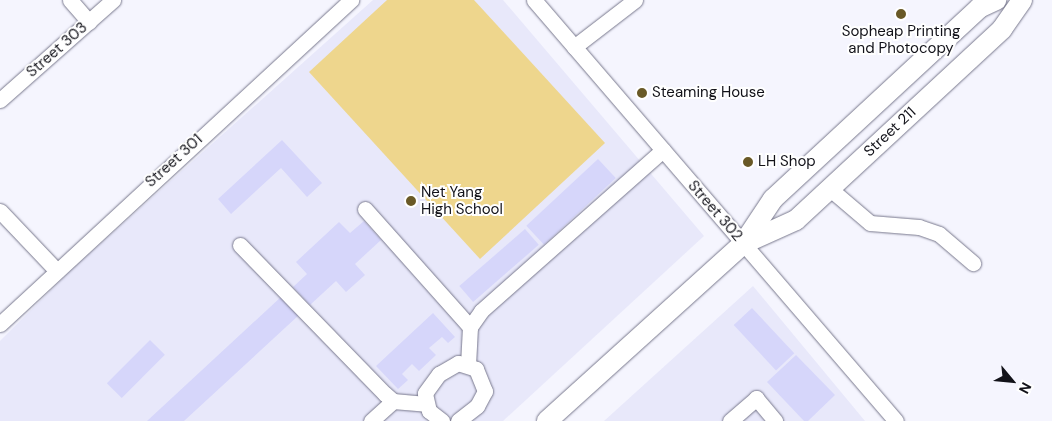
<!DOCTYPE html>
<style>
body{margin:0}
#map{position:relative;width:1052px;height:421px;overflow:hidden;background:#f5f5fe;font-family:"DM Sans",sans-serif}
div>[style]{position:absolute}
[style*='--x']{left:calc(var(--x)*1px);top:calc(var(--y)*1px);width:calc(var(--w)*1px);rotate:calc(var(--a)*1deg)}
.built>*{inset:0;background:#e8e8fa}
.green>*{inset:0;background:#eed68d}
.building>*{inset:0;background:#d6d6fa;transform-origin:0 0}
.roads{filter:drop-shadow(0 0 1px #78788d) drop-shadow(0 0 1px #78788d)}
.minor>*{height:15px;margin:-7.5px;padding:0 7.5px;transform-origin:7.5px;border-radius:7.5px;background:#fff}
.major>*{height:20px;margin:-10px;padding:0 10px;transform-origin:10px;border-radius:10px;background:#fff}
.dots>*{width:14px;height:14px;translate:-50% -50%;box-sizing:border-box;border:2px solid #fff;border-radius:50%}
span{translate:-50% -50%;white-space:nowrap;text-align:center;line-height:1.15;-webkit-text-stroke:4px #fff;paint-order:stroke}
.poi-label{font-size:15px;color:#121219}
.left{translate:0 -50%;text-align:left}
.street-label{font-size:15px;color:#121219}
.north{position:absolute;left:987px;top:356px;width:50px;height:50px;-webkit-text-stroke:4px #fff;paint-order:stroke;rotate:118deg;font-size:14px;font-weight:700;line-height:20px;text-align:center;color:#121219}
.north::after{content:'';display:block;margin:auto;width:18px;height:22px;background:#121219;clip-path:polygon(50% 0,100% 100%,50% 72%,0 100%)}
</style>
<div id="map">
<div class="built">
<div style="clip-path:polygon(373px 0,503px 0,704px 236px,503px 421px,0 421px,0 341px,71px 270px)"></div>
<div style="clip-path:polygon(753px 286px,865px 421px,604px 421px)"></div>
</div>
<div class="green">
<div style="clip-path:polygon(387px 0,474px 0,605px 143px,480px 259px,309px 72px)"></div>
</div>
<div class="building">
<div style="clip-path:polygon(282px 140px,322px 183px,307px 197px,281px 168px,231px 214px,218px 199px)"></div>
<div style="left:598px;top:159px;width:26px;height:98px;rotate:47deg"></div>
<div style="clip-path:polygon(364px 221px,381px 240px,355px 264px,365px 275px,346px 292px,336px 281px,310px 305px,293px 287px,307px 274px,296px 262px,339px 222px,350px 233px)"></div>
<div style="left:525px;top:229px;width:21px;height:87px;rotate:49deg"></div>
<div style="clip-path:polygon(282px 296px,299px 315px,184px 421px,147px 421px)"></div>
<div style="left:752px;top:308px;width:62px;height:25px;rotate:47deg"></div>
<div style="clip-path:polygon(433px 313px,455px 337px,448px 343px,442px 337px,429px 348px,436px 355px,419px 371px,412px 364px,402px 374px,408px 380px,398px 389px,376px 366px)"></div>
<div style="left:150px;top:340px;width:21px;height:61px;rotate:45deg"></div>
<div style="clip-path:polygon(796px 355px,835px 395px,808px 421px,804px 421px,767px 382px)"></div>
</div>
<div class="roads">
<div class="minor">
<div style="--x:70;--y:0;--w:29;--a:49"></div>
<div style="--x:534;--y:0;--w:555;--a:49.31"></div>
<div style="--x:574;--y:47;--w:77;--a:-37.6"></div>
<div style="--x:0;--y:100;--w:151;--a:-41.5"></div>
<div style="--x:829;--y:188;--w:54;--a:40.5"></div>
<div style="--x:870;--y:223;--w:49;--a:4.7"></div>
<div style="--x:919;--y:227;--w:21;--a:19"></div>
<div style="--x:939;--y:234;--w:45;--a:40.5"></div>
<div style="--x:365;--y:209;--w:158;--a:48.3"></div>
<div style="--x:0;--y:211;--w:80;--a:46.5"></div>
<div style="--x:240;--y:245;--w:208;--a:45.8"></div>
<div style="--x:385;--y:394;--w:11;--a:41"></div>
<div style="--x:393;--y:401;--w:33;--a:5"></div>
<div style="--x:0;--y:324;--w:478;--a:-42.7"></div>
<div style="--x:468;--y:365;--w:38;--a:-87"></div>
<div style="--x:470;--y:327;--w:19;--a:-55"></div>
<div style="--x:481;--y:311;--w:243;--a:-41.5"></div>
<div style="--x:371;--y:421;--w:30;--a:-42"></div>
<div style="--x:442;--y:421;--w:16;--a:-142"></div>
<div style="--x:429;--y:411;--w:18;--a:-103"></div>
<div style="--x:425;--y:393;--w:24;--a:-54"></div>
<div style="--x:439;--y:374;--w:22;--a:-30"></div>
<div style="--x:458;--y:363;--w:19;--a:18"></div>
<div style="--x:476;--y:369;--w:24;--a:68"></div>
<div style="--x:485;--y:391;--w:17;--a:118"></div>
<div style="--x:477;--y:406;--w:24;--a:142"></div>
<div style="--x:730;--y:421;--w:35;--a:-41"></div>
<div style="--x:756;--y:398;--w:30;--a:50"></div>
</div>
<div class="major">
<div style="--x:743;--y:244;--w:58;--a:-24.4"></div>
<div style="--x:796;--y:220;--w:281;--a:-42.8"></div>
<div style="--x:1002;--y:29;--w:35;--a:-55"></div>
<div style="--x:547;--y:421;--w:264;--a:-42.1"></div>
<div style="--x:743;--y:244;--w:54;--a:-56.3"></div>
<div style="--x:773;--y:199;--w:281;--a:-42.8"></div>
<div style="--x:979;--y:8;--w:19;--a:-25"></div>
</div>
</div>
<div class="dots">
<div style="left:901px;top:14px;background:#695927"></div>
<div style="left:642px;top:93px;background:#695927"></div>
<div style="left:748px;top:162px;background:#695927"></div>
<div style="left:411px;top:201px;background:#695927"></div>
</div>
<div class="poi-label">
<span style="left:901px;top:40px">Sopheap Printing<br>and Photocopy</span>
<span class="left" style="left:652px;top:93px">Steaming House</span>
<span class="left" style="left:758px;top:162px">LH Shop</span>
<span class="left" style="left:421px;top:201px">Net Yang<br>High School</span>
</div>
<div class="street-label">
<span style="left:57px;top:50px;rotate:-41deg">Street 303</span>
<span style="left:890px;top:132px;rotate:-43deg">Street 211</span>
<span style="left:174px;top:161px;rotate:-42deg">Street 301</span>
<span style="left:715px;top:211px;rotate:49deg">Street 302</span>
</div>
<div class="north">N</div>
</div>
